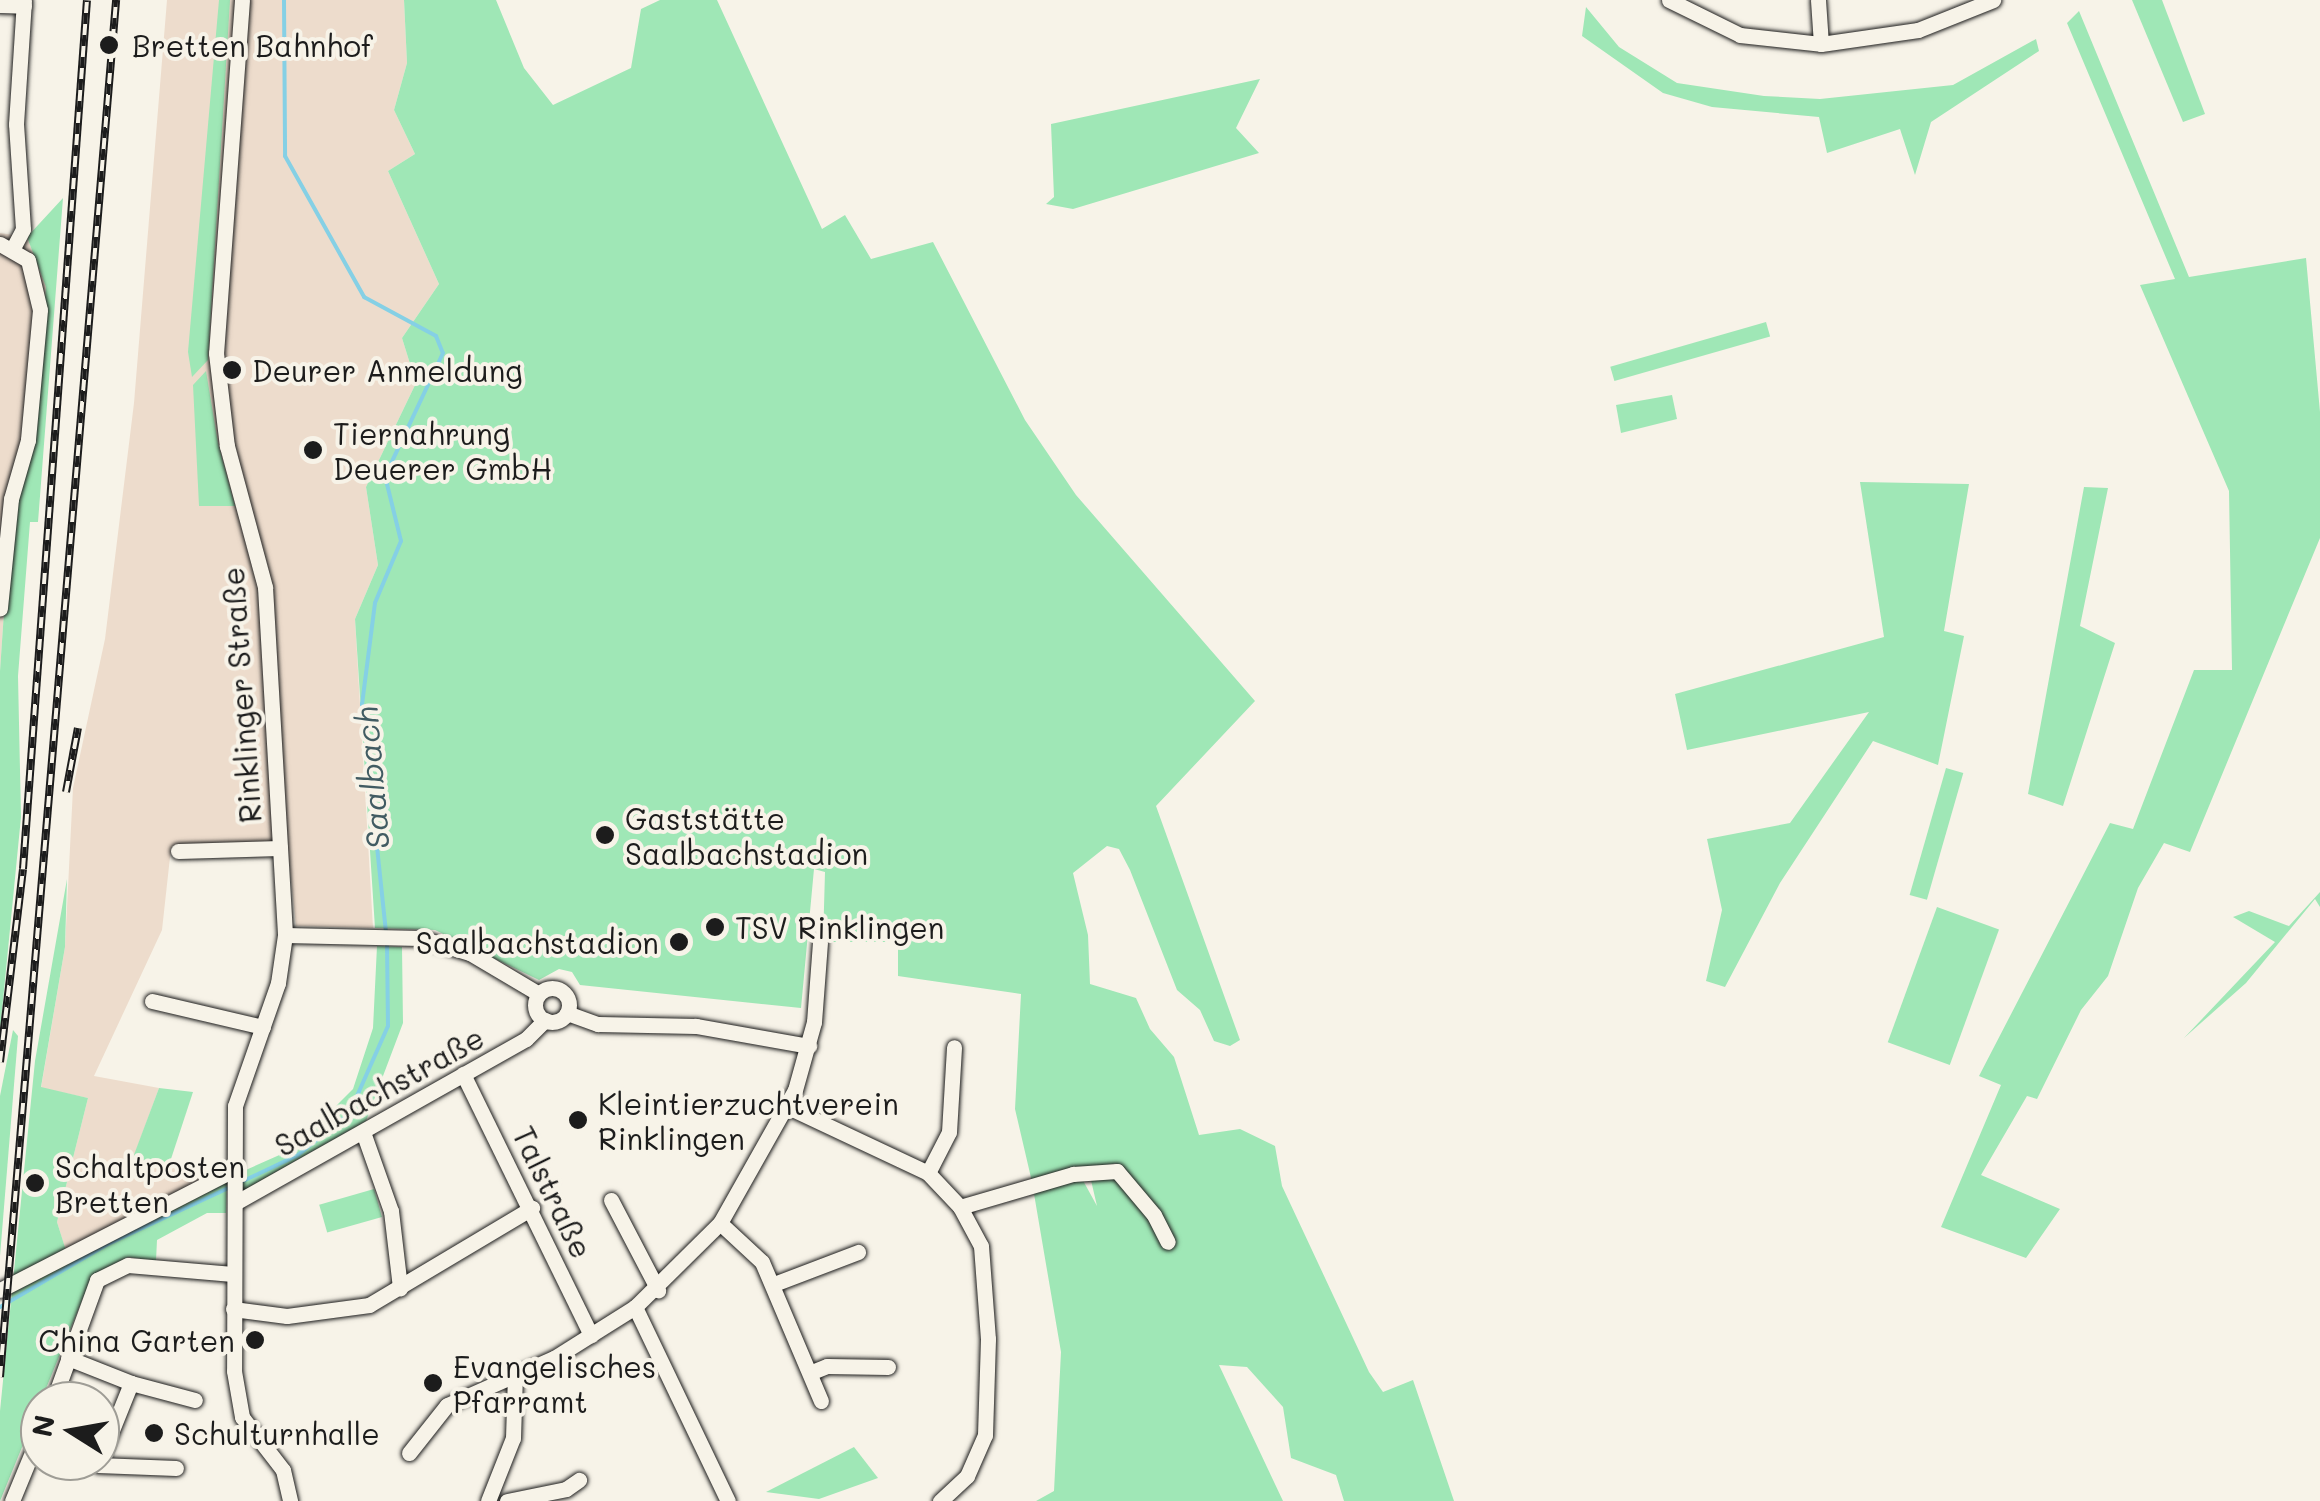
<!DOCTYPE html>
<meta charset="utf-8">
<style>
body{margin:0}
#map{position:relative;width:2320px;height:1501px;overflow:hidden;background:#f7f3e8;font-family:Mali,sans-serif}
div>[style]{position:absolute}
[style*='--x']{left:calc(var(--x)*1px);top:calc(var(--y)*1px);width:calc(var(--w)*1px);rotate:calc(var(--a)*1deg)}
.built>*{inset:0;background:#eddccc}
.green>*{inset:0;background:#9fe7b6;transform-origin:0 0}
.stream>*{height:4px;margin:-2px;padding:0 2px;transform-origin:2px;border-radius:2px;background:#85d0e5}
.roads{filter:drop-shadow(0 0 2px #1c1c1c) drop-shadow(0 0 2px #1c1c1c)}
.minor>*{height:15px;margin:-7.5px;padding:0 7.5px;transform-origin:7.5px;border-radius:7.5px;background:#f7f3e8}
.minor>.ring{margin:-7.5px;padding:0;box-sizing:content-box;background:none;border:15px solid #f7f3e8;border-radius:50%}
.rail>*{height:8px;margin-top:-4px;transform-origin:0;background:repeating-linear-gradient(90deg,#f7f3e8 0 11px,#1c1c1c 0 22px);box-sizing:border-box;border-block:2px solid #1c1c1c}
.dots>*{width:28px;height:28px;translate:-50% -50%;box-sizing:border-box;border:5px solid #f7f3e8;border-radius:50%}
span{translate:-50% -50%;white-space:nowrap;text-align:center;line-height:1.15;-webkit-text-stroke:8px #f7f3e8;paint-order:stroke}
.poi-label{font-size:30px;color:#1c1c1c}
.left{translate:0 -50%;text-align:left}
.right{translate:-100% -50%;text-align:right}
.street-label{font-size:30px;color:#1c1c1c}
.water-label{font-size:32px;color:#415b62;font-style:italic}
.north{position:absolute;left:20px;top:1381px;width:100px;height:100px;box-sizing:border-box;background:#f7f3e8;border:2px solid #9f9d96;border-radius:50%;rotate:281deg;font-size:28px;font-weight:700;line-height:40px;text-align:center;color:#1c1c1c}
.north::after{content:'';display:block;margin:auto;width:35px;height:45px;background:#1c1c1c;clip-path:polygon(50% 0,100% 100%,50% 72%,0 100%)}
</style>
<div id="map">
<div class="built">
<div style="clip-path:polygon(167px 0,404px 0,407px 63px,394px 110px,415px 154px,388px 171px,439px 284px,402px 338px,416px 383px,366px 487px,378px 565px,355px 619px,373px 928px,296px 926px,287px 842px,171px 848px,162px 930px,94px 1076px,159px 1088px,130px 1167px,196px 1165px,201px 1189px,68px 1258px,57px 1222px,88px 1098px,41px 1088px,65px 947px,73px 788px,105px 639px,134px 403px)"></div>
<div style="clip-path:polygon(0 233px,27px 237px,46px 286px,33px 440px,10px 522px,0 671px)"></div>
</div>
<div class="green">
<div style="clip-path:polygon(219px 0,230px 0,208px 360px,192px 377px,188px 352px)"></div>
<div style="clip-path:polygon(404px 0,496px 0,524px 68px,553px 105px,631px 68px,641px 9px,660px 0,717px 0,822px 229px,845px 215px,871px 259px,933px 242px,1025px 420px,1076px 495px,1255px 701px,1156px 806px,1240px 1040px,1230px 1046px,1214px 1041px,1200px 1010px,1177px 990px,1130px 870px,1119px 849px,1107px 846px,1073px 873px,1088px 935px,1090px 984px,1136px 998px,1150px 1029px,1174px 1057px,1199px 1135px,1240px 1129px,1275px 1146px,1282px 1186px,1369px 1372px,1383px 1392px,1413px 1380px,1454px 1501px,1344px 1501px,1336px 1475px,1291px 1458px,1283px 1407px,1247px 1367px,1219px 1365px,1283px 1501px,1036px 1501px,1054px 1491px,1061px 1352px,1033px 1188px,1080px 1175px,1097px 1206px,1090px 1176px,1117px 1163px,1032px 1182px,1015px 1109px,1021px 994px,898px 976px,898px 942px,823px 942px,825px 872px,814px 869px,801px 1008px,580px 985px,572px 972px,559px 969px,539px 980px,435px 930px,375px 928px,355px 619px,378px 565px,366px 487px,416px 383px,402px 338px,439px 284px,388px 171px,415px 154px,394px 110px,407px 63px)"></div>
<div style="clip-path:polygon(2132px 0,2162px 0,2205px 114px,2183px 122px)"></div>
<div style="clip-path:polygon(1586px 7px,1619px 47px,1677px 83px,1764px 96px,1820px 99px,1953px 85px,2036px 39px,2039px 51px,1931px 122px,1915px 175px,1900px 129px,1827px 153px,1819px 117px,1712px 107px,1663px 93px,1582px 36px)"></div>
<div style="clip-path:polygon(2079px 11px,2189px 277px,2306px 258px,2320px 412px,2320px 538px,2190px 852px,2164px 843px,2138px 888px,2108px 976px,2081px 1010px,2037px 1099px,2027px 1096px,1981px 1175px,2060px 1209px,2026px 1258px,1941px 1227px,2001px 1085px,1979px 1076px,2110px 823px,2133px 829px,2194px 670px,2232px 670px,2229px 491px,2140px 285px,2175px 279px,2067px 23px)"></div>
<div style="clip-path:polygon(1260px 79px,1236px 128px,1259px 153px,1073px 209px,1046px 204px,1054px 197px,1051px 124px)"></div>
<div style="clip-path:polygon(63px 198px,38px 522px,30px 522px,18px 676px,21px 817px,0 1031px,0 671px,10px 522px,33px 440px,46px 287px,27px 237px)"></div>
<div style="left:1766px;top:322px;width:15px;height:162px;rotate:74deg"></div>
<div style="clip-path:polygon(206px 371px,218px 443px,235px 506px,199px 506px,193px 385px)"></div>
<div style="clip-path:polygon(1672px 395px,1677px 419px,1621px 433px,1616px 405px)"></div>
<div style="clip-path:polygon(1860px 482px,1969px 484px,1944px 631px,1964px 636px,1938px 765px,1873px 741px,1780px 883px,1725px 987px,1706px 981px,1722px 910px,1707px 839px,1790px 823px,1869px 712px,1687px 750px,1675px 694px,1884px 637px)"></div>
<div style="clip-path:polygon(2084px 487px,2108px 488px,2080px 626px,2115px 643px,2063px 806px,2028px 794px)"></div>
<div style="left:1946px;top:768px;width:18px;height:132px;rotate:16deg"></div>
<div style="clip-path:polygon(67px 879px,65px 947px,41px 1087px,88px 1098px,57px 1222px,68px 1257px,227px 1177px,226px 1213px,207px 1213px,157px 1240px,156px 1261px,128px 1257px,92px 1276px,0 1501px,0 1411px,35px 1061px)"></div>
<div style="clip-path:polygon(2320px 892px,2320px 907px,2315px 899px,2246px 983px,2184px 1038px,2275px 942px,2233px 917px,2249px 911px,2289px 926px)"></div>
<div style="left:1937px;top:907px;width:66px;height:144px;rotate:20deg"></div>
<div style="clip-path:polygon(377px 946px,402px 947px,403px 1023px,366px 1121px,239px 1193px,239px 1173px,293px 1149px,353px 1089px,373px 1028px)"></div>
<div style="clip-path:polygon(13px 1030px,18px 1036px,0 1256px,0 1096px)"></div>
<div style="clip-path:polygon(159px 1088px,193px 1092px,169px 1165px,129px 1168px)"></div>
<div style="left:374px;top:1189px;width:29px;height:57px;rotate:74deg"></div>
<div style="clip-path:polygon(854px 1447px,878px 1478px,819px 1499px,766px 1492px)"></div>
</div>
<div class="stream">
<div style="--x:284;--y:0;--w:156;--a:89.6"></div>
<div style="--x:285;--y:156;--w:162;--a:60.7"></div>
<div style="--x:364;--y:297;--w:82;--a:28.4"></div>
<div style="--x:436;--y:336;--w:18;--a:68"></div>
<div style="--x:443;--y:353;--w:136;--a:115.2"></div>
<div style="--x:385;--y:476;--w:67;--a:76.2"></div>
<div style="--x:401;--y:541;--w:67;--a:112.8"></div>
<div style="--x:375;--y:603;--w:102;--a:97.3"></div>
<div style="--x:362;--y:704;--w:228;--a:84"></div>
<div style="--x:241;--y:1182;--w:63;--a:-25.3"></div>
<div style="--x:298;--y:1155;--w:65;--a:-38.8"></div>
<div style="--x:349;--y:1114;--w:96;--a:-66.1"></div>
<div style="--x:388;--y:1026;--w:85;--a:-90.7"></div>
<div style="--x:0;--y:1307;--w:123;--a:-30.3"></div>
<div style="--x:106;--y:1245;--w:135;--a:-25"></div>
</div>
<div class="roads">
<div class="minor">
<div style="--x:242;--y:0;--w:354;--a:94.2"></div>
<div style="--x:216;--y:353;--w:94;--a:83.3"></div>
<div style="--x:227;--y:446;--w:146;--a:74.9"></div>
<div style="--x:265;--y:587;--w:349;--a:86.7"></div>
<div style="--x:285;--y:935;--w:49;--a:98.3"></div>
<div style="--x:278;--y:983;--w:130;--a:109.3"></div>
<div style="--x:235;--y:1106;--w:265;--a:90.2"></div>
<div style="--x:234;--y:1371;--w:47;--a:80.1"></div>
<div style="--x:242;--y:1417;--w:67;--a:52.3"></div>
<div style="--x:283;--y:1470;--w:32;--a:77"></div>
<div style="--x:1669;--y:0;--w:79;--a:26.2"></div>
<div style="--x:1740;--y:35;--w:81;--a:6.3"></div>
<div style="--x:1821;--y:44;--w:98;--a:-8.2"></div>
<div style="--x:1918;--y:30;--w:81;--a:-21.8"></div>
<div style="--x:1818;--y:0;--w:44;--a:86.1"></div>
<div style="--x:0;--y:5;--w:24;--a:2"></div>
<div style="--x:0;--y:244;--w:32;--a:30"></div>
<div style="--x:28;--y:260;--w:51;--a:76.5"></div>
<div style="--x:40;--y:310;--w:131;--a:95.3"></div>
<div style="--x:28;--y:440;--w:61;--a:106.1"></div>
<div style="--x:11;--y:499;--w:110;--a:95.8"></div>
<div style="--x:13;--y:248;--w:21;--a:-62"></div>
<div style="--x:23;--y:229;--w:105;--a:-93.8"></div>
<div style="--x:16;--y:124;--w:124;--a:-86.3"></div>
<div style="--x:178;--y:851;--w:102;--a:-1.7"></div>
<div style="--x:285;--y:935;--w:135;--a:1.3"></div>
<div style="--x:420;--y:938;--w:52;--a:16.7"></div>
<div style="--x:470;--y:953;--w:80;--a:30.7"></div>
<div class="ring" style="left:535px;top:988px;width:19px;height:19px"></div>
<div style="--x:152;--y:1001;--w:114;--a:13.2"></div>
<div style="--x:567;--y:1013;--w:33;--a:20"></div>
<div style="--x:598;--y:1024;--w:98;--a:1.2"></div>
<div style="--x:696;--y:1026;--w:115;--a:10"></div>
<div style="--x:463;--y:1074;--w:291;--a:63.9"></div>
<div style="--x:788;--y:1107;--w:155;--a:25.2"></div>
<div style="--x:928;--y:1173;--w:47;--a:46.7"></div>
<div style="--x:960;--y:1207;--w:44;--a:61.7"></div>
<div style="--x:981;--y:1246;--w:93;--a:85.7"></div>
<div style="--x:988;--y:1339;--w:96;--a:91.8"></div>
<div style="--x:985;--y:1435;--w:45;--a:113.7"></div>
<div style="--x:967;--y:1476;--w:37;--a:137"></div>
<div style="--x:363;--y:1132;--w:84;--a:70.5"></div>
<div style="--x:391;--y:1211;--w:78;--a:83.3"></div>
<div style="--x:928;--y:1173;--w:46;--a:-62.9"></div>
<div style="--x:949;--y:1132;--w:85;--a:-86.6"></div>
<div style="--x:611;--y:1200;--w:102;--a:62.4"></div>
<div style="--x:235;--y:1203;--w:334;--a:-29.4"></div>
<div style="--x:526;--y:1039;--w:27;--a:-45"></div>
<div style="--x:960;--y:1207;--w:118;--a:-16.3"></div>
<div style="--x:1073;--y:1174;--w:44;--a:-3.9"></div>
<div style="--x:1117;--y:1171;--w:57;--a:49.9"></div>
<div style="--x:1154;--y:1215;--w:30;--a:63"></div>
<div style="--x:720;--y:1223;--w:57;--a:42.9"></div>
<div style="--x:762;--y:1262;--w:151;--a:67"></div>
<div style="--x:774;--y:1284;--w:90;--a:-20.9"></div>
<div style="--x:0;--y:1290;--w:264;--a:-27.2"></div>
<div style="--x:635;--y:1307;--w:215;--a:64.4"></div>
<div style="--x:233;--y:1309;--w:54;--a:7.4"></div>
<div style="--x:287;--y:1316;--w:83;--a:-7.6"></div>
<div style="--x:369;--y:1305;--w:190;--a:-30.8"></div>
<div style="--x:68;--y:1358;--w:68;--a:21.6"></div>
<div style="--x:131;--y:1383;--w:83;--a:111.9"></div>
<div style="--x:812;--y:1372;--w:16;--a:-22"></div>
<div style="--x:827;--y:1366;--w:61;--a:0.9"></div>
<div style="--x:131;--y:1383;--w:66;--a:14.9"></div>
<div style="--x:53;--y:1401;--w:129;--a:-70"></div>
<div style="--x:97;--y:1280;--w:34;--a:-26"></div>
<div style="--x:128;--y:1265;--w:105;--a:4.9"></div>
<div style="--x:409;--y:1453;--w:61;--a:-51.6"></div>
<div style="--x:447;--y:1405;--w:117;--a:-23.7"></div>
<div style="--x:554;--y:1358;--w:96;--a:-32.2"></div>
<div style="--x:635;--y:1307;--w:120;--a:-44.7"></div>
<div style="--x:720;--y:1223;--w:153;--a:-60.6"></div>
<div style="--x:795;--y:1090;--w:71;--a:-74.4"></div>
<div style="--x:814;--y:1022;--w:80;--a:-85.7"></div>
<div style="--x:98;--y:1465;--w:78;--a:2.2"></div>
<div style="--x:12;--y:1501;--w:74;--a:-67.6"></div>
<div style="--x:488;--y:1501;--w:68;--a:-68.4"></div>
<div style="--x:513;--y:1438;--w:62;--a:-88.2"></div>
<div style="--x:507;--y:1501;--w:60;--a:-11.5"></div>
<div style="--x:566;--y:1489;--w:16;--a:-35"></div>
</div>
</div>
<div class="rail">
<div style="--x:66;--y:792;--w:65;--a:-79.4"></div>
<div style="--x:0;--y:1062;--w:194;--a:-83.2"></div>
<div style="--x:23;--y:869;--w:871;--a:-85.79"></div>
<div style="--x:0;--y:1377;--w:1382;--a:-85.18"></div>
</div>
<div class="dots">
<div style="left:109px;top:45px;background:#1c1c1c"></div>
<div style="left:232px;top:370px;background:#1c1c1c"></div>
<div style="left:313px;top:450px;background:#1c1c1c"></div>
<div style="left:605px;top:835px;background:#1c1c1c"></div>
<div style="left:715px;top:927px;background:#1c1c1c"></div>
<div style="left:679px;top:942px;background:#1c1c1c"></div>
<div style="left:578px;top:1120px;background:#1c1c1c"></div>
<div style="left:35px;top:1183px;background:#1c1c1c"></div>
<div style="left:255px;top:1340px;background:#1c1c1c"></div>
<div style="left:433px;top:1383px;background:#1c1c1c"></div>
<div style="left:154px;top:1433px;background:#1c1c1c"></div>
</div>
<div class="poi-label">
<span class="left" style="left:132px;top:45px">Bretten Bahnhof</span>
<span class="left" style="left:252px;top:370px">Deurer Anmeldung</span>
<span class="left" style="left:333px;top:450px">Tiernahrung<br>Deuerer GmbH</span>
<span class="left" style="left:625px;top:835px">Gaststätte<br>Saalbachstadion</span>
<span class="left" style="left:735px;top:927px">TSV Rinklingen</span>
<span class="right" style="left:659px;top:942px">Saalbachstadion</span>
<span class="left" style="left:598px;top:1120px">Kleintierzuchtverein<br>Rinklingen</span>
<span class="left" style="left:55px;top:1183px">Schaltposten<br>Bretten</span>
<span class="right" style="left:235px;top:1340px">China Garten</span>
<span class="left" style="left:453px;top:1383px">Evangelisches<br>Pfarramt</span>
<span class="left" style="left:174px;top:1433px">Schulturnhalle</span>
</div>
<div class="street-label">
<span style="left:241px;top:695px;rotate:-94deg">Rinklinger Straße</span>
<span style="left:379px;top:1091px;rotate:-29deg">Saalbachstraße</span>
<span style="left:553px;top:1192px;rotate:64deg">Talstraße</span>
</div>
<div class="water-label">
<span style="left:371px;top:778px;rotate:-95deg">Saalbach</span>
</div>
<div class="north">N</div>
</div>
